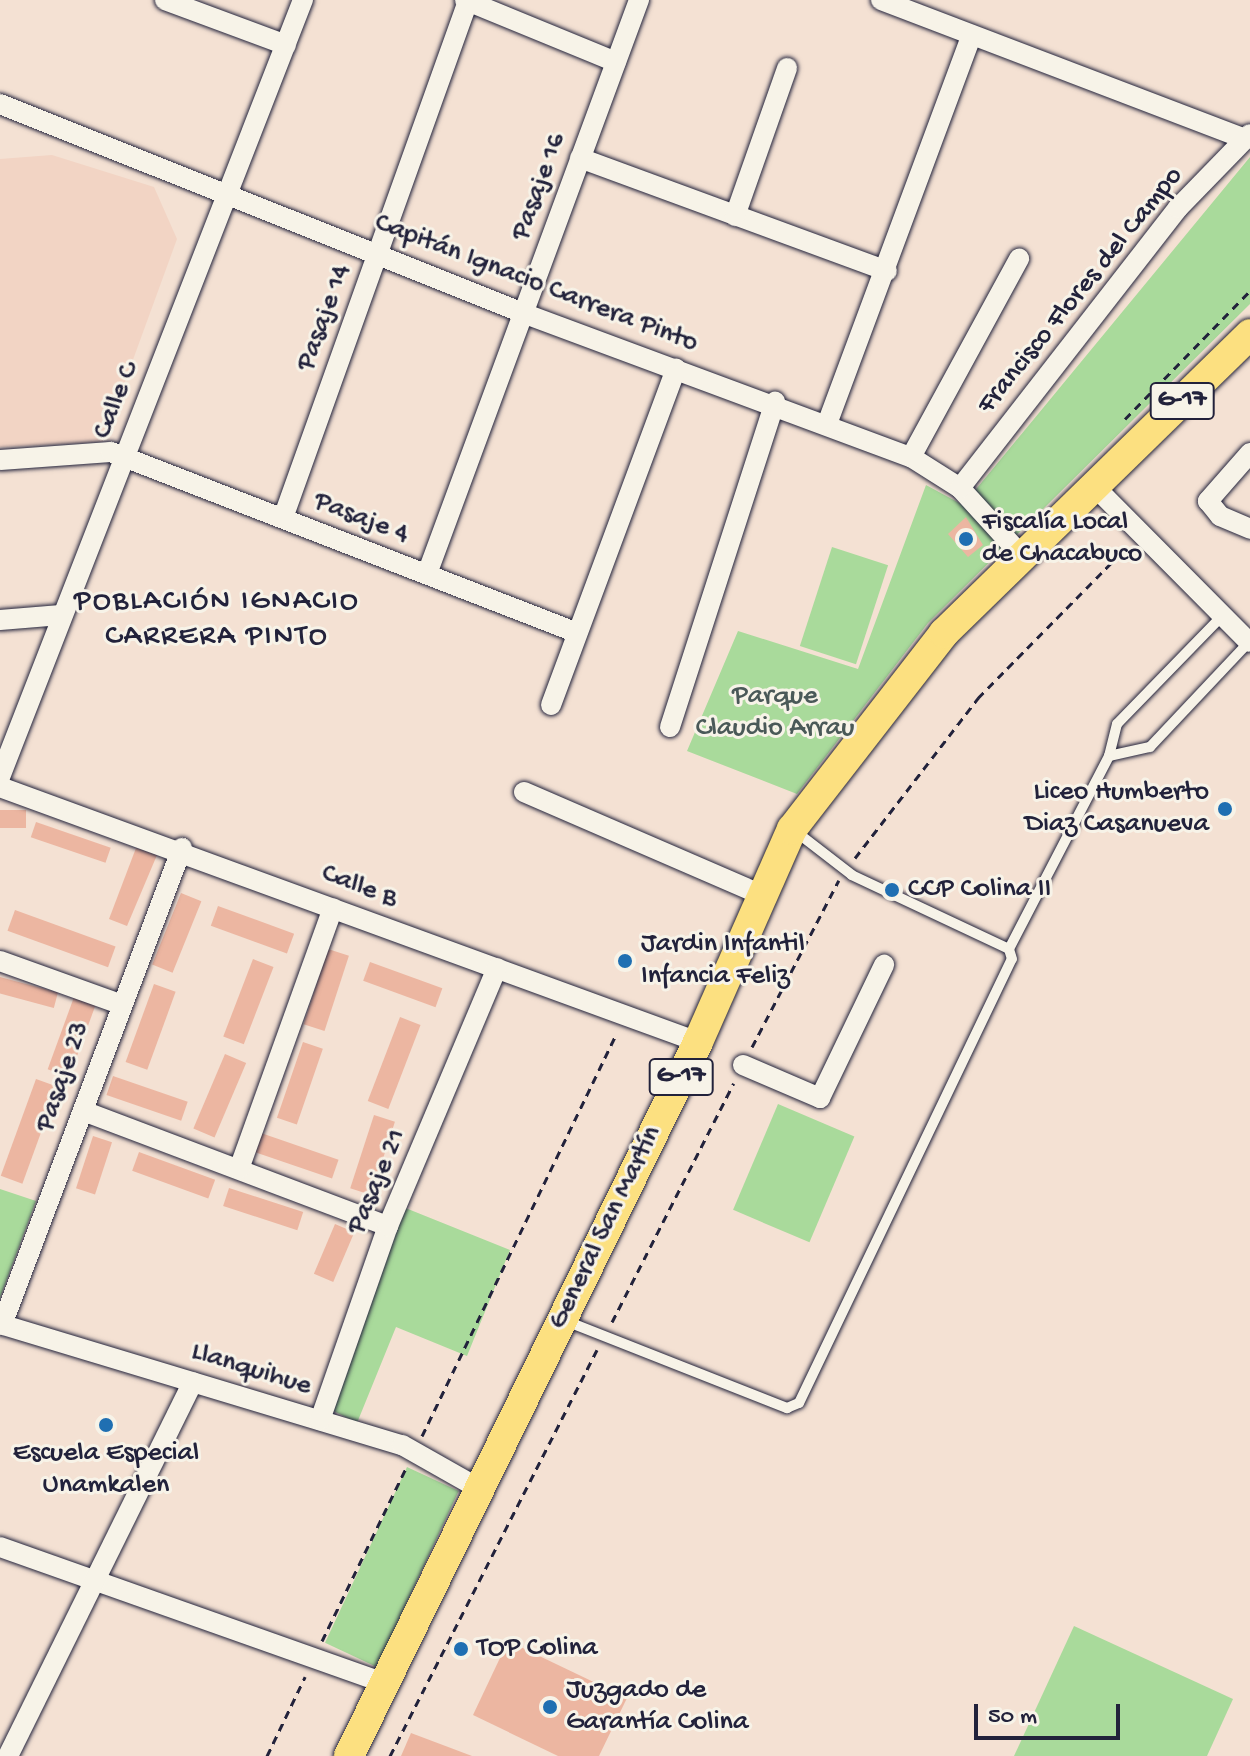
<!DOCTYPE html>
<meta charset="utf-8">
<style>
body{margin:0}
#map{position:relative;width:1250px;height:1756px;overflow:hidden;background:#f4e1d3;font-family:"Gochi Hand",sans-serif}
div>[style]{position:absolute}
[style*='--x']{left:calc(var(--x)*1px);top:calc(var(--y)*1px);width:calc(var(--w)*1px);rotate:calc(var(--a)*1deg)}
.built>*{inset:0;background:#f2d4c4}
.green>*{inset:0;background:#a9da9b;transform-origin:0 0}
.building>*{inset:0;background:#ecb6a1;transform-origin:0 0}
.path>*{height:3px;margin-top:-1.5px;transform-origin:0;background:repeating-linear-gradient(90deg,#22223b 0 8px,transparent 0 14px)}
.roads{filter:drop-shadow(0 0 2px #22223b) drop-shadow(0 0 2px #22223b)}
.service>*{height:10px;margin:-5px;padding:0 5px;transform-origin:5px;border-radius:5px;background:#f7f3e8}
.minor>*{height:20px;margin:-10px;padding:0 10px;transform-origin:10px;border-radius:10px;background:#f7f3e8}
.primary>*{height:30px;margin:-15px;padding:0 15px;transform-origin:15px;border-radius:15px;background:#fce080}
.dots>*{width:22px;height:22px;translate:-50% -50%;box-sizing:border-box;border:4px solid #f7f3e8;border-radius:50%}
span{translate:-50% -50%;white-space:nowrap;text-align:center;line-height:1.15;-webkit-text-stroke:6px #f7f3e8;paint-order:stroke}
.shield-label span{padding:2px 6px;background:#f7f3e8;border:2px solid;border-radius:6px;-webkit-text-stroke-width:0}
.shield-label{font-size:26px;color:#22223b;font-weight:700}
.street-label{font-size:28px;color:#22223b}
.poi-label{font-size:28px;color:#22223b}
.left{translate:0 -50%;text-align:left}
.right{translate:-100% -50%;text-align:right}
.park-label{font-size:28px;color:#4a5958}
.neighbourhood-label{font-size:30px;color:#22223b;letter-spacing:2px}
.scale{position:absolute;left:974px;top:1704px;width:146px;height:36px;box-sizing:border-box;border:4px solid #22223b;border-top:0;padding-left:10px;font-size:24px;line-height:28px;white-space:nowrap;color:#22223b;-webkit-text-stroke:6px #f7f3e8;paint-order:stroke}
</style>
<div id="map">
<div class="built">
<div style="clip-path:polygon(52px 155px,154px 187px,177px 239px,103px 442px,0 447px,0 159px)"></div>
</div>
<div class="green">
<div style="clip-path:polygon(1250px 157px,1250px 304px,928px 623px,797px 794px,687px 751px,738px 631px,858px 669px,926px 485px,963px 505px)"></div>
<div style="left:832px;top:547px;width:59px;height:104px;rotate:18deg"></div>
<div style="left:778px;top:1104px;width:83px;height:115px;rotate:23deg"></div>
<div style="clip-path:polygon(0 1189px,36px 1201px,0 1298px)"></div>
<div style="clip-path:polygon(403px 1207px,510px 1250px,467px 1356px,396px 1327px,357px 1423px,328px 1408px)"></div>
<div style="left:407px;top:1467px;width:57px;height:194px;rotate:25deg"></div>
<div style="clip-path:polygon(1074px 1626px,1233px 1699px,1207px 1756px,1014px 1756px)"></div>
</div>
<div class="building">
<div style="clip-path:polygon(966px 517px,983px 545px,968px 557px,948px 534px)"></div>
<div style="left:0;top:810px;width:26px;height:18px"></div>
<div style="left:36px;top:822px;width:79px;height:16px;rotate:19deg"></div>
<div style="clip-path:polygon(136px 848px,157px 855px,127px 926px,109px 919px)"></div>
<div style="left:181px;top:893px;width:22px;height:77px;rotate:22deg"></div>
<div style="left:218px;top:906px;width:81px;height:21px;rotate:20deg"></div>
<div style="left:15px;top:910px;width:107px;height:22px;rotate:20deg"></div>
<div style="left:328px;top:949px;width:22px;height:79px;rotate:18deg"></div>
<div style="left:253px;top:959px;width:22px;height:83px;rotate:21deg"></div>
<div style="left:370px;top:962px;width:77px;height:20px;rotate:20deg"></div>
<div style="left:0;top:977px;width:60px;height:16px;rotate:15deg"></div>
<div style="left:154px;top:984px;width:23px;height:83px;rotate:20deg"></div>
<div style="left:74px;top:997px;width:23px;height:77px;rotate:20deg"></div>
<div style="left:400px;top:1017px;width:22px;height:90px;rotate:21deg"></div>
<div style="left:303px;top:1042px;width:21px;height:80px;rotate:19deg"></div>
<div style="left:225px;top:1054px;width:23px;height:81px;rotate:23deg"></div>
<div style="left:113px;top:1076px;width:79px;height:20px;rotate:19deg"></div>
<div style="left:36px;top:1079px;width:23px;height:103px;rotate:20deg"></div>
<div style="left:374px;top:1115px;width:22px;height:77px;rotate:18deg"></div>
<div style="left:261px;top:1133px;width:82px;height:20px;rotate:19deg"></div>
<div style="left:93px;top:1136px;width:20px;height:55px;rotate:18deg"></div>
<div style="left:139px;top:1152px;width:81px;height:20px;rotate:20deg"></div>
<div style="left:229px;top:1188px;width:78px;height:19px;rotate:18deg"></div>
<div style="left:335px;top:1224px;width:21px;height:54px;rotate:23deg"></div>
<div style="clip-path:polygon(508px 1641px,627px 1698px,599px 1756px,558px 1756px,473px 1715px)"></div>
<div style="clip-path:polygon(411px 1733px,472px 1756px,401px 1756px)"></div>
</div>
<div class="path">
<div style="--x:1125;--y:419;--w:179;--a:-45.7"></div>
<div style="--x:855;--y:858;--w:202;--a:-52.4"></div>
<div style="--x:978;--y:698;--w:211;--a:-45.4"></div>
<div style="--x:752;--y:1047;--w:188;--a:-62.5"></div>
<div style="--x:612;--y:1322;--w:268;--a:-63"></div>
<div style="--x:422;--y:1436;--w:444;--a:-64.2"></div>
<div style="--x:322;--y:1641;--w:192;--a:-64.1"></div>
<div style="--x:267;--y:1756;--w:88;--a:-64.3"></div>
<div style="--x:390;--y:1756;--w:456;--a:-63"></div>
</div>
<div class="roads">
<div class="service">
<div style="--x:1109;--y:756;--w:33;--a:-76"></div>
<div style="--x:1117;--y:724;--w:151;--a:-45.8"></div>
<div style="--x:1009;--y:949;--w:217;--a:-62.6"></div>
<div style="--x:1109;--y:756;--w:42;--a:-12.4"></div>
<div style="--x:1150;--y:747;--w:146;--a:-46.7"></div>
<div style="--x:566;--y:1321;--w:238;--a:21.5"></div>
<div style="--x:787;--y:1408;--w:13;--a:-23"></div>
<div style="--x:799;--y:1403;--w:492;--a:-64.4"></div>
<div style="--x:1012;--y:959;--w:10;--a:-107"></div>
<div style="--x:1009;--y:949;--w:174;--a:-154.8"></div>
<div style="--x:852;--y:875;--w:72;--a:-142.3"></div>
</div>
<div class="minor">
<div style="--x:165;--y:0;--w:129;--a:20.4"></div>
<div style="--x:465;--y:0;--w:163;--a:22.3"></div>
<div style="--x:881;--y:0;--w:390;--a:20.9"></div>
<div style="--x:0;--y:104;--w:563;--a:21.78"></div>
<div style="--x:523;--y:313;--w:414;--a:20.4"></div>
<div style="--x:911;--y:457;--w:58;--a:32.3"></div>
<div style="--x:960;--y:488;--w:95;--a:47.6"></div>
<div style="--x:580;--y:158;--w:327;--a:20.2"></div>
<div style="--x:735;--y:216;--w:157;--a:-70.6"></div>
<div style="--x:827;--y:424;--w:415;--a:-69.6"></div>
<div style="--x:1250;--y:453;--w:64;--a:131.2"></div>
<div style="--x:1208;--y:501;--w:19;--a:51"></div>
<div style="--x:1220;--y:516;--w:33;--a:23"></div>
<div style="--x:911;--y:457;--w:226;--a:-61.4"></div>
<div style="--x:0;--y:460;--w:111;--a:-4.1"></div>
<div style="--x:111;--y:452;--w:500;--a:21.2"></div>
<div style="--x:1095;--y:487;--w:218;--a:45.2"></div>
<div style="--x:960;--y:488;--w:355;--a:-52.1"></div>
<div style="--x:1178;--y:208;--w:103;--a:-45.8"></div>
<div style="--x:283;--y:518;--w:549;--a:-70.31"></div>
<div style="--x:427;--y:574;--w:612;--a:-69.73"></div>
<div style="--x:0;--y:620;--w:61;--a:-4.7"></div>
<div style="--x:551;--y:705;--w:359;--a:-69.6"></div>
<div style="--x:670;--y:727;--w:342;--a:-72.1"></div>
<div style="--x:0;--y:777;--w:834;--a:-68.7"></div>
<div style="--x:0;--y:787;--w:743;--a:20.07"></div>
<div style="--x:524;--y:792;--w:257;--a:23.4"></div>
<div style="--x:0;--y:961;--w:127;--a:19.7"></div>
<div style="--x:743;--y:1065;--w:84;--a:23.2"></div>
<div style="--x:820;--y:1098;--w:148;--a:-64.3"></div>
<div style="--x:83;--y:1111;--w:326;--a:20.7"></div>
<div style="--x:239;--y:1169;--w:277;--a:-70.2"></div>
<div style="--x:0;--y:1324;--w:420;--a:16.8"></div>
<div style="--x:402;--y:1445;--w:87;--a:29.5"></div>
<div style="--x:2;--y:1325;--w:510;--a:-69.33"></div>
<div style="--x:320;--y:1420;--w:206;--a:-70.7"></div>
<div style="--x:388;--y:1226;--w:280;--a:-67.1"></div>
<div style="--x:0;--y:1547;--w:407;--a:19.5"></div>
<div style="--x:8;--y:1756;--w:417;--a:-63.7"></div>
</div>
<div class="primary">
<div style="--x:349;--y:1756;--w:795;--a:-63.95"></div>
<div style="--x:698;--y:1042;--w:233;--a:-66.2"></div>
<div style="--x:792;--y:829;--w:248;--a:-52.2"></div>
<div style="--x:944;--y:633;--w:428;--a:-44.3"></div>
</div>
</div>
<div class="dots">
<div style="left:966px;top:539px;background:#1f6fb2"></div>
<div style="left:1225px;top:809px;background:#1f6fb2"></div>
<div style="left:892px;top:890px;background:#1f6fb2"></div>
<div style="left:625px;top:961px;background:#1f6fb2"></div>
<div style="left:106px;top:1425px;background:#1f6fb2"></div>
<div style="left:461px;top:1649px;background:#1f6fb2"></div>
<div style="left:550px;top:1707px;background:#1f6fb2"></div>
</div>
<div class="shield-label">
<span style="left:1182px;top:401px">G-17</span>
<span style="left:681px;top:1077px">G-17</span>
</div>
<div class="street-label">
<span style="left:540px;top:187px;rotate:-70deg">Pasaje 16</span>
<span style="left:536px;top:284px;rotate:21deg">Capitán Ignacio Carrera Pinto</span>
<span style="left:1081px;top:291px;rotate:-51deg">Francisco Flores del Campo</span>
<span style="left:325px;top:318px;rotate:-70deg">Pasaje 14</span>
<span style="left:117px;top:401px;rotate:-68deg">Calle C</span>
<span style="left:361px;top:519px;rotate:21deg">Pasaje 4</span>
<span style="left:359px;top:887px;rotate:21deg">Calle B</span>
<span style="left:64px;top:1077px;rotate:-71deg">Pasaje 23</span>
<span style="left:378px;top:1182px;rotate:-67deg">Pasaje 21</span>
<span style="left:606px;top:1228px;rotate:-64deg">General San Martín</span>
<span style="left:251px;top:1370px;rotate:17deg">Llanquihue</span>
</div>
<div class="poi-label">
<span class="left" style="left:982px;top:539px">Fiscalía Local<br>de Chacabuco</span>
<span class="right" style="left:1209px;top:809px">Liceo Humberto<br>Diaz Casanueva</span>
<span class="left" style="left:908px;top:890px">CCP Colina II</span>
<span class="left" style="left:641px;top:961px">Jardin Infantil<br>Infancia Feliz</span>
<span style="left:106px;top:1470px">Escuela Especial<br>Unamkalen</span>
<span class="left" style="left:477px;top:1649px">TOP Colina</span>
<span class="left" style="left:566px;top:1707px">Juzgado de<br>Garantía Colina</span>
</div>
<div class="park-label">
<span style="left:775px;top:713px">Parque<br>Claudio Arrau</span>
</div>
<div class="neighbourhood-label">
<span style="left:217px;top:620px">POBLACIÓN IGNACIO<br>CARRERA PINTO</span>
</div>
<div class="scale">50 m</div>
</div>
